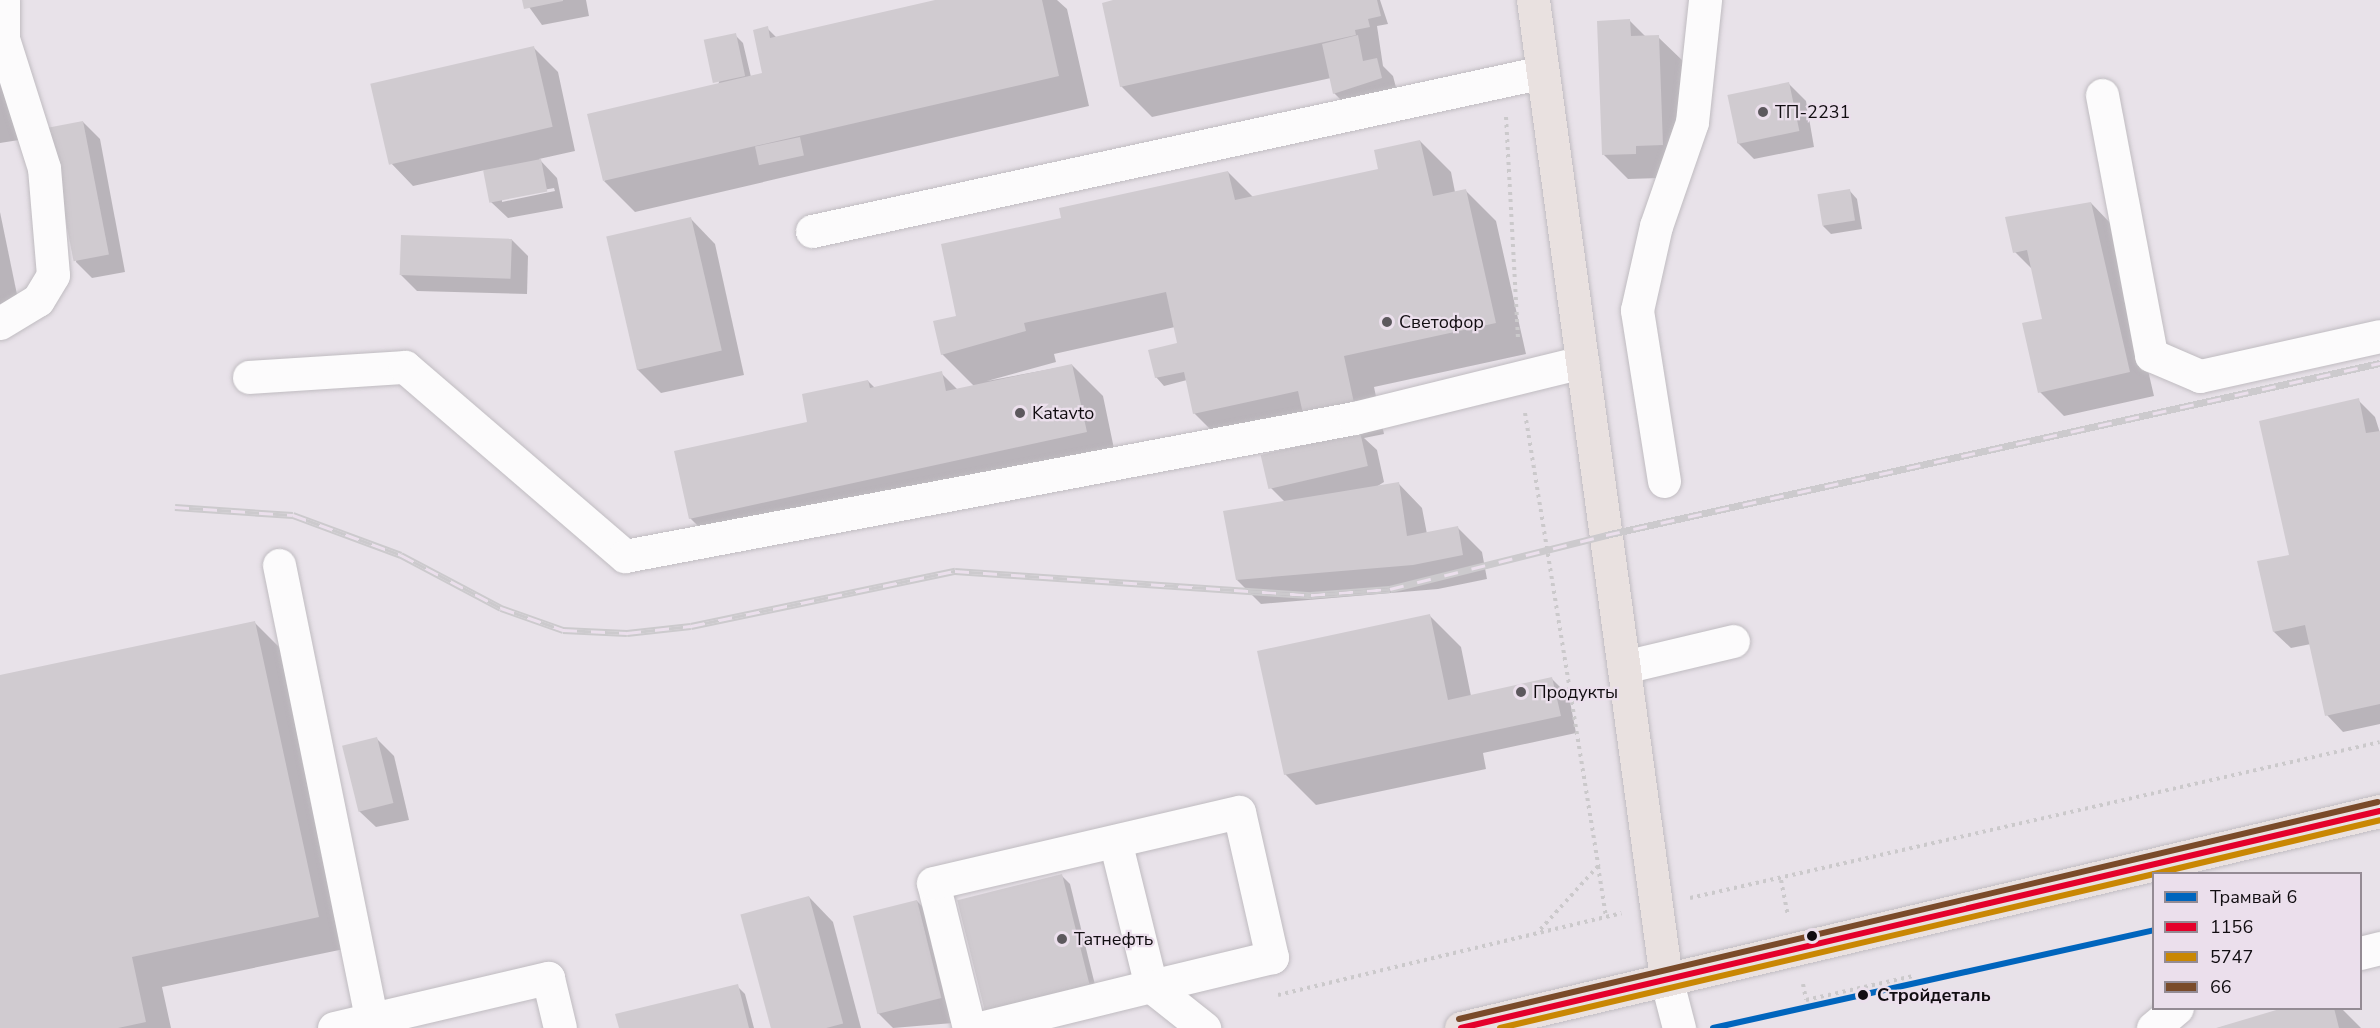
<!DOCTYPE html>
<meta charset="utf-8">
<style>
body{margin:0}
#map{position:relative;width:2380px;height:1028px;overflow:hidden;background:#e8e2e9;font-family:"Nunito Sans",sans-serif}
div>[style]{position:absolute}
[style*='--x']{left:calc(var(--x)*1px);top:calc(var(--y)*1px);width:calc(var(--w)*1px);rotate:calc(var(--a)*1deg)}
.shadow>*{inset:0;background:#0003}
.building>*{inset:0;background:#d0cbd0;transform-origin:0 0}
.path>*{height:4px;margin-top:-2px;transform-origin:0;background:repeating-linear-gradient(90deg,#cbc9cb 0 3px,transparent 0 7.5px)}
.roads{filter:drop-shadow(0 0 2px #c0bcc1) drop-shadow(0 0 2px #c0bcc1)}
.minor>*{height:33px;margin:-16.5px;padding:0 16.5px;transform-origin:16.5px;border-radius:16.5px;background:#fcfbfc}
.major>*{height:33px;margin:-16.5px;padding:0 16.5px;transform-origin:16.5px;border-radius:16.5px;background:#e9e1e0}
.rail>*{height:7px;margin-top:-3.5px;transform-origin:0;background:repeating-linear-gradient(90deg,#ebdfec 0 14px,#cccacd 0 28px);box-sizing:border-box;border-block:2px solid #cccacd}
.bus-1>*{height:6px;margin:-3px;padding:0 3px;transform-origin:3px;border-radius:3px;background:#e4002b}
.bus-2>*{height:6px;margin:-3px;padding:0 3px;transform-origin:3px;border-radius:3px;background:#c98703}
.bus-3>*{height:6px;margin:-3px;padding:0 3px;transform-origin:3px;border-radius:3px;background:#7a4b2a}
.tram-1>*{height:6px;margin:-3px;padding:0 3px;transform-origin:3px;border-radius:3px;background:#0065bd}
.dots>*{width:16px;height:16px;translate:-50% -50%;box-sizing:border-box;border:3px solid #ebdfec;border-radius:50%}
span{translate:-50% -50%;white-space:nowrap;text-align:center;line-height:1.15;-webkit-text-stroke:4.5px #ebdfec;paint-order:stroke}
.poi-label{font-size:18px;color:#110d11}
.left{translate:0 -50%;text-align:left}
.stop-label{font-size:18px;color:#110d11;font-weight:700}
.legend{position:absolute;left:2152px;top:872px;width:210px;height:138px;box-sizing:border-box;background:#ebdfec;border:2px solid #948b94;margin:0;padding:8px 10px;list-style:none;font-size:18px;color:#110d11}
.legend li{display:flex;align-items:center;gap:12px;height:30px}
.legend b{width:30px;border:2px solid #948b94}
</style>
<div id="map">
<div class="shadow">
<div style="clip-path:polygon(524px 0,586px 0,589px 16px,542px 25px)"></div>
<div style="clip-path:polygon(942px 0,1057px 0,1067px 9px,1089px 106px,635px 212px,604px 181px,718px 85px,735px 35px,743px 43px,751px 77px,764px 74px,767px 28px,777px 38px)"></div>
<div style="clip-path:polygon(1120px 0,1380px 0,1388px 24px,1377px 26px,1383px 66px,1393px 76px,1398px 95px,1351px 110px,1334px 93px,1331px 78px,1152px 117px,1121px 86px)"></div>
<div style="clip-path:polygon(1630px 21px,1646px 37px,1658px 37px,1683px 61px,1687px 169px,1660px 178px,1628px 179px,1604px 155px)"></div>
<div style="clip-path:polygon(evenodd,534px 48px,558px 72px,575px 151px,539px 159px,557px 178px,563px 208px,508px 218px,491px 202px,485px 170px,413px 186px,389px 161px,534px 48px,554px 188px,555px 191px,502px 202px,502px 198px,554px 188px)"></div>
<div style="clip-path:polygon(0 52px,19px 140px,0 143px)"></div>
<div style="clip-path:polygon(1789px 84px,1806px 101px,1814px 147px,1754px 159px,1737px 142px)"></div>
<div style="clip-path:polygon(83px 122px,100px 139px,125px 272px,92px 278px,76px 262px)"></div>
<div style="clip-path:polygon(1420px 141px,1451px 172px,1455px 192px,1465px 190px,1496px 221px,1526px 354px,1374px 387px,1384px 434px,1364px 438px,1377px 450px,1384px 482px,1376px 487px,1398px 483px,1422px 508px,1427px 534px,1458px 528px,1482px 552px,1487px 579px,1438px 589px,1261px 604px,1237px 580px,1285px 502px,1269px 486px,1330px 440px,1225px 444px,1194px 413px,1187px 380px,1164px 386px,1156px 377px,1179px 344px,1175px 327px,1054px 354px,1056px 362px,987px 381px,1072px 365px,1103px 396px,1117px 463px,721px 549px,690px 518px,868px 381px,875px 388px,941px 373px,958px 390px,975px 387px,942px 354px,958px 317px,1063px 219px,1228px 172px,1253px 197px,1380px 170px)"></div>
<div style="clip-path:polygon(1849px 190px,1857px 199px,1862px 229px,1831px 234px,1823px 226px)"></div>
<div style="clip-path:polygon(2091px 203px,2115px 228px,2154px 396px,2064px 416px,2040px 392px,2044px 320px,2033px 270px,2015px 252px)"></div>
<div style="clip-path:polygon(0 212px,20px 309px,0 313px)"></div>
<div style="clip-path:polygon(691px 219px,715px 244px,744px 375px,661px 393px,637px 369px)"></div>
<div style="clip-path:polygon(511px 239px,528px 256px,527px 294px,417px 291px,400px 274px)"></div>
<div style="clip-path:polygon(2358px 400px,2375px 417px,2380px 433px,2380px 724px,2343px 732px,2327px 715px,2311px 644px,2291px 648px,2274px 632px,2291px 556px)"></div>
<div style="clip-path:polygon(1430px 616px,1461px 647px,1471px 696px,1552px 679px,1569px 696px,1576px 733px,1483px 753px,1486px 769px,1316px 805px,1285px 774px)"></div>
<div style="clip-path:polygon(255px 623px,286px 654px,349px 948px,162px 987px,171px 1028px,0 1028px,0 677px)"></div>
<div style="clip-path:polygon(377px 739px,394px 756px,409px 820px,376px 827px,359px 811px)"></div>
<div style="clip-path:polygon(1062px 876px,1070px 884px,1098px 997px,995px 1022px)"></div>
<div style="clip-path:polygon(809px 897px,833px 922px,861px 1028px,772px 1028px,742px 915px)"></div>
<div style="clip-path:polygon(917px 901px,941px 926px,965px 1022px,893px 1028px,878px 1013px)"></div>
<div style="clip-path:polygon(737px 986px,745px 994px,754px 1028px,620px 1028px)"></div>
<div style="clip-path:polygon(2289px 1008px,2341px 1008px,2361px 1028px,2218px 1028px)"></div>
</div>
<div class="building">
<div style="clip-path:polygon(522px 0,563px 0,563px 1px,524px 9px)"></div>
<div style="clip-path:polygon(935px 0,1042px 0,1059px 76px,603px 181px,587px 114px,762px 73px,753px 30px,768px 26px,770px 38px)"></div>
<div style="clip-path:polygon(1113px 0,1377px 0,1381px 16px,1368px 19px,1370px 27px,1355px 30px,1356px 35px,1120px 87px,1102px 3px)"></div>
<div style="clip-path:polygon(1630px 19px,1631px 36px,1659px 35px,1663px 145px,1636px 146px,1636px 154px,1602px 155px,1597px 21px)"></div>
<div style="left:736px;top:33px;width:44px;height:33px;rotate:78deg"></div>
<div style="clip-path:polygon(1358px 35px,1363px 61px,1377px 58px,1382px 78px,1333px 94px,1322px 44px)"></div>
<div style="left:534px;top:46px;width:83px;height:168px;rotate:77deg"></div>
<div style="left:1789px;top:82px;width:50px;height:63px;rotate:78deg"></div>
<div style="left:83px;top:121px;width:136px;height:36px;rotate:79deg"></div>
<div style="left:800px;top:137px;width:19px;height:46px;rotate:78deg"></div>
<div style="clip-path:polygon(1420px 140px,1433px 196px,1466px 189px,1496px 323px,1344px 356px,1354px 403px,1303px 414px,1298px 391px,1193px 414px,1184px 372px,1155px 378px,1148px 350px,1177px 343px,1166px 292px,1024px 323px,1026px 331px,941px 355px,933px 321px,956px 316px,941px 244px,1061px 218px,1059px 208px,1228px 171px,1235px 200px,1378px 169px,1374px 150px)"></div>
<div style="left:541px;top:159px;width:33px;height:59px;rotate:79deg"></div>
<div style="left:1850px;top:189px;width:32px;height:33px;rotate:81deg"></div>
<div style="clip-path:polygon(2091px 202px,2130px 372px,2038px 393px,2022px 323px,2042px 319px,2027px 250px,2013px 253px,2005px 217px)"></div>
<div style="left:691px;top:217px;width:137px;height:87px;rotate:77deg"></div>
<div style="left:401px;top:235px;width:111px;height:40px;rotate:2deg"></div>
<div style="clip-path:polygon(1072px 364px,1087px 432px,689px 519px,674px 451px,807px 422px,802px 394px,868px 380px,870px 388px,942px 371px,946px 391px)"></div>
<div style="clip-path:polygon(2359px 398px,2366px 433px,2380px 431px,2380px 704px,2325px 716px,2305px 625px,2273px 632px,2257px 561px,2289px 555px,2259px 421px)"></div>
<div style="left:1360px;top:432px;width:35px;height:102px;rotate:77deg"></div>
<div style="clip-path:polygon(1399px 482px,1407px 536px,1458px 526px,1463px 555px,1413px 565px,1236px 580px,1223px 511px)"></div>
<div style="clip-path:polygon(1430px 614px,1448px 700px,1552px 677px,1561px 716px,1284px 775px,1257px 651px)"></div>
<div style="clip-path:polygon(255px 621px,319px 917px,132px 957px,146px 1022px,118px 1028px,0 1028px,0 675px)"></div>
<div style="left:377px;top:737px;width:68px;height:36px;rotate:76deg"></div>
<div style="left:1062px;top:874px;width:119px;height:108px;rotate:76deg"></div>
<div style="left:809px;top:896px;width:132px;height:71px;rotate:75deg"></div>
<div style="left:917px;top:900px;width:101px;height:66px;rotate:76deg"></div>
<div style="clip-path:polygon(738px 984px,749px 1028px,619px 1028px,615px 1014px)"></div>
<div style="clip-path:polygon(2283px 1008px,2334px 1008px,2339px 1028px,2216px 1028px)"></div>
</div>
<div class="path">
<div style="--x:1506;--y:117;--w:223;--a:86.9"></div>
<div style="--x:1525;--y:413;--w:459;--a:80.8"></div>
<div style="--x:1598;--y:866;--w:89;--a:132.3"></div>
<div style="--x:1598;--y:866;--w:52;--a:81.1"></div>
<div style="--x:1781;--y:880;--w:36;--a:79"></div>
<div style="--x:1690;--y:898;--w:707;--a:-12.74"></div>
<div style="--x:1803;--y:984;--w:16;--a:79"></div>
<div style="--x:1806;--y:1000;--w:110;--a:-12.6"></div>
<div style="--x:1278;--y:995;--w:353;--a:-13.4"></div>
</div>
<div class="roads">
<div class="minor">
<div style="--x:2102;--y:95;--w:265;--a:79.3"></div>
<div style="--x:2151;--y:355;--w:53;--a:23.2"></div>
<div style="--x:2200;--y:376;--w:184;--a:-12.5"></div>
<div style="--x:812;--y:231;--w:748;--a:-12.27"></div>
<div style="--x:0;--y:323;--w:44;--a:-31.2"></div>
<div style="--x:38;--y:300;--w:29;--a:-59"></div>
<div style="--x:53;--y:275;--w:107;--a:-94.8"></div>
<div style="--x:44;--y:168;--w:135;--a:-107.6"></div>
<div style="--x:3;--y:39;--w:39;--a:-90"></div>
<div style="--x:249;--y:377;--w:156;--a:-3.7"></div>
<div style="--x:405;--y:367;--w:290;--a:40.7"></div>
<div style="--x:625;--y:556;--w:742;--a:-10.72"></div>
<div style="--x:1354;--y:418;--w:235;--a:-13.8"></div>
<div style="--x:1664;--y:481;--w:173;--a:-99"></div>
<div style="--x:1637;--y:310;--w:86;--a:-77.3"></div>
<div style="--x:1656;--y:226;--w:110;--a:-70.9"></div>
<div style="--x:1692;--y:122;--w:123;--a:-83.9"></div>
<div style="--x:279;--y:565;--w:463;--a:78.5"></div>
<div style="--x:1624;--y:667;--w:112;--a:-13.4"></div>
<div style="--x:2360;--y:953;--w:21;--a:-14"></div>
<div style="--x:1666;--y:978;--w:52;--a:75.4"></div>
<div style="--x:334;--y:1028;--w:220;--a:-13.2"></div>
<div style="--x:548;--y:978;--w:51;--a:76.5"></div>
<div style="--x:969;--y:1028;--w:149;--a:-103.9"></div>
<div style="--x:933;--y:883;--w:314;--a:-13.1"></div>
<div style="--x:1239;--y:812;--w:149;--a:77.2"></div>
<div style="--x:1272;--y:957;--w:124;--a:166.5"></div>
<div style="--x:1151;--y:986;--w:149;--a:-103.9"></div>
<div style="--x:980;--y:1028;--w:176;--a:-13.8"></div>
<div style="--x:1151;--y:986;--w:68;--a:38.4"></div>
<div style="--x:2153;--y:1028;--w:31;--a:-40"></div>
</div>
<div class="major">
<div style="--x:1533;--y:0;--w:987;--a:82.26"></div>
<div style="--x:1461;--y:1028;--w:944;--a:-13.29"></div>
</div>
</div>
<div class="rail">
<div style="--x:175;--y:507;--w:118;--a:3.9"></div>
<div style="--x:293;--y:515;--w:115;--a:20.3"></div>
<div style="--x:401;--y:555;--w:113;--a:27.9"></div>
<div style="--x:501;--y:608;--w:66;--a:19.5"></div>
<div style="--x:563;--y:630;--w:64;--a:2.7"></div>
<div style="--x:627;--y:633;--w:64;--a:-6.2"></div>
<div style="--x:691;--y:626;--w:270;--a:-11.8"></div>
<div style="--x:955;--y:571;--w:357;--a:3.9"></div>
<div style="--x:1311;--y:595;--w:79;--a:-4.3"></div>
<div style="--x:1390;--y:589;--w:223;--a:-14"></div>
<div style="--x:1606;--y:535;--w:793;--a:-12.53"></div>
</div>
<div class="bus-1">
<div style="--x:1461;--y:1028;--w:944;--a:-13.29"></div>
</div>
<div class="bus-2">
<div style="--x:2154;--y:874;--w:232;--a:-13.4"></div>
<div style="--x:1500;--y:1028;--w:672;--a:-13.25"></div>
</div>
<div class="bus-3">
<div style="--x:1459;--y:1019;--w:944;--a:-13.29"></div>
</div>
<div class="tram-1">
<div style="--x:1713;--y:1028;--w:452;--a:-12.5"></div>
</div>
<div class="dots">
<div style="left:1763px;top:112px;background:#5c585d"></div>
<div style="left:1387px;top:322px;background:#5c585d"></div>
<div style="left:1020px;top:413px;background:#5c585d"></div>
<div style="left:1521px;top:692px;background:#5c585d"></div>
<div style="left:1812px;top:936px;background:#110d11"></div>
<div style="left:1062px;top:939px;background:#5c585d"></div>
<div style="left:1863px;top:995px;background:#110d11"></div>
</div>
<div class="poi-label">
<span class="left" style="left:1775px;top:112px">ТП-2231</span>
<span class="left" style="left:1399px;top:322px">Светофор</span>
<span class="left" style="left:1032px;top:413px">Katavto</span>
<span class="left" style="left:1533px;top:692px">Продукты</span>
<span class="left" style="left:1074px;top:939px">Татнефть</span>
</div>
<div class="stop-label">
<span class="left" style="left:1877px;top:995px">Стройдеталь</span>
</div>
<ul class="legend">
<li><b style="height:8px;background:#0065bd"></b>Трамвай 6</li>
<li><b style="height:8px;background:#e4002b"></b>1156</li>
<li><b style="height:8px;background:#c98703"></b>5747</li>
<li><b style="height:8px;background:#7a4b2a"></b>66</li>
</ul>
</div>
